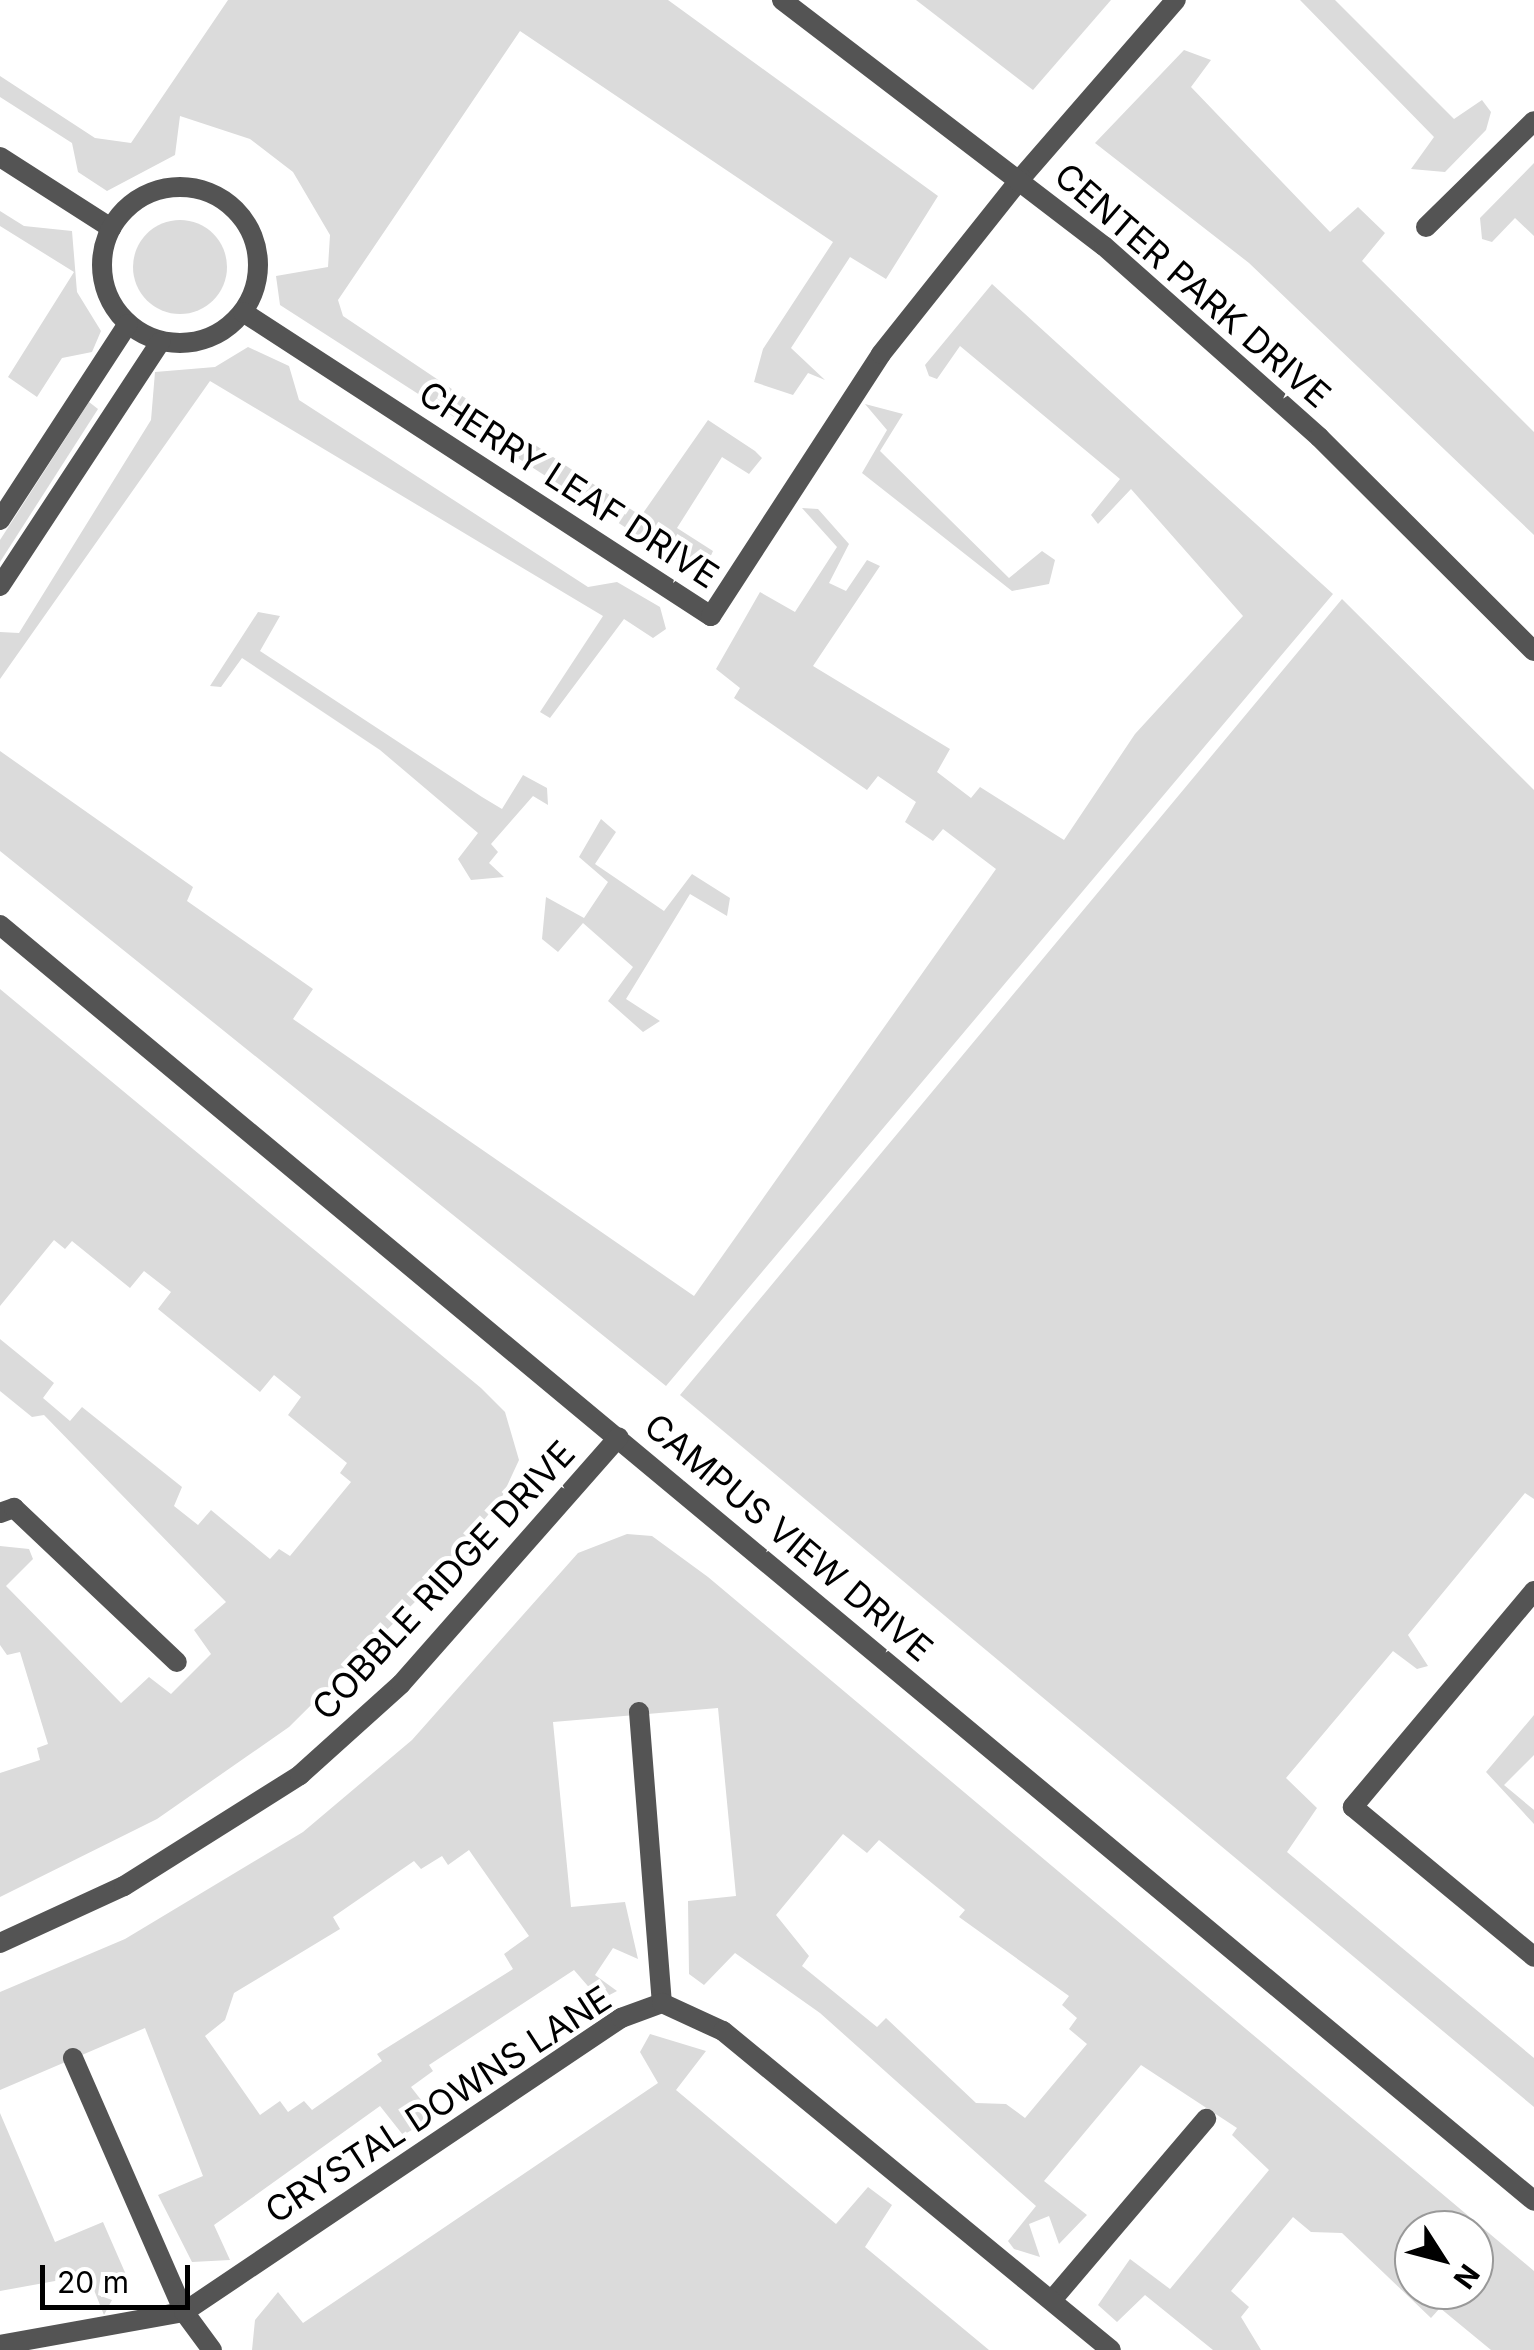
<!DOCTYPE html>
<style>
body{margin:0}
#map{position:relative;width:1534px;height:2350px;overflow:hidden;background:#fff;font-family:Inter,sans-serif}
div>[style]{position:absolute}
[style*='--x']{left:calc(var(--x)*1px);top:calc(var(--y)*1px);width:calc(var(--w)*1px);rotate:calc(var(--a)*1deg)}
.green>*{inset:0;background:#dbdbdb}
.round{border-radius:50%}
.service>*{height:20px;margin:-10px;padding:0 10px;transform-origin:10px;border-radius:10px;background:#545454}
.minor>*{height:20px;margin:-10px;padding:0 10px;transform-origin:10px;border-radius:10px;background:#545454}
.minor>.ring{margin:-10px;padding:0;box-sizing:content-box;background:none;border:20px solid #545454;border-radius:50%}
.tertiary>*{height:20px;margin:-10px;padding:0 10px;transform-origin:10px;border-radius:10px;background:#545454}
span{translate:-50% -50%;white-space:nowrap;text-align:center;line-height:1.15;-webkit-text-stroke:9px #fff;paint-order:stroke}
.street-label{font-size:35px;color:#000}
.north{position:absolute;left:1394px;top:2210px;width:100px;height:100px;box-sizing:border-box;background:#fff;border:2px solid #999;border-radius:50%;rotate:126deg;font-size:28px;font-weight:700;line-height:40px;text-align:center;color:#000}
.north::after{content:'';display:block;margin:auto;width:35px;height:45px;background:#000;clip-path:polygon(50% 0,100% 100%,50% 72%,0 100%)}
.scale{position:absolute;left:40px;top:2265px;width:150px;height:45px;box-sizing:border-box;border:5px solid #000;border-top:0;padding-left:12px;font-size:30px;line-height:35px;white-space:nowrap;color:#000;-webkit-text-stroke:8px #fff;paint-order:stroke}
</style>
<div id="map">
<div class="green">
<div style="clip-path:polygon(228px 0,668px 0,938px 196px,886px 279px,850px 257px,791px 348px,825px 380px,808px 373px,793px 395px,754px 382px,763px 349px,833px 242px,520px 31px,338px 300px,343px 316px,641px 516px,708px 420px,755px 451px,762px 458px,749px 474px,722px 457px,677px 528px,713px 551px,708px 562px,690px 566px,662px 551px,280px 305px,276px 276px,328px 267px,330px 235px,293px 172px,250px 139px,180px 116px,175px 155px,107px 191px,78px 172px,72px 143px,0 97px,0 76px,95px 138px,131px 143px)"></div>
<div style="clip-path:polygon(916px 0,1111px 0,1033px 90px)"></div>
<div style="clip-path:polygon(1300px 0,1335px 0,1454px 119px,1482px 100px,1491px 112px,1486px 130px,1445px 172px,1411px 169px,1434px 137px)"></div>
<div style="clip-path:polygon(1184px 50px,1211px 60px,1191px 87px,1330px 232px,1358px 207px,1385px 233px,1362px 261px,1534px 432px,1534px 535px,1249px 263px,1095px 143px)"></div>
<div style="clip-path:polygon(1534px 163px,1534px 236px,1515px 218px,1492px 242px,1482px 239px,1480px 218px)"></div>
<div style="clip-path:polygon(0 211px,24px 226px,72px 231px,77px 292px,101px 331px,92px 352px,62px 358px,37px 397px,8px 377px,74px 272px,0 226px)"></div>
<div class="round" style="left:133px;top:220px;width:94px;height:94px"></div>
<div style="clip-path:polygon(992px 284px,1333px 594px,666px 1386px,0 851px,0 751px,193px 887px,187px 901px,313px 989px,293px 1019px,694px 1296px,996px 869px,943px 829px,933px 841px,905px 822px,916px 802px,878px 776px,867px 790px,734px 698px,740px 688px,716px 669px,760px 592px,795px 612px,837px 547px,802px 508px,818px 509px,849px 544px,829px 583px,846px 591px,867px 560px,880px 566px,813px 666px,950px 749px,937px 772px,971px 798px,980px 787px,1064px 840px,1135px 734px,1243px 616px,1131px 489px,1098px 524px,1091px 515px,1120px 479px,960px 346px,937px 379px,929px 376px,925px 365px)"></div>
<div style="clip-path:polygon(248px 347px,289px 366px,299px 400px,588px 587px,617px 582px,660px 607px,666px 629px,653px 638px,624px 619px,550px 718px,540px 712px,603px 616px,210px 381px,0 679px,0 632px,19px 633px,151px 420px,155px 372px,215px 367px)"></div>
<div style="clip-path:polygon(89px 402px,98px 409px,0 562px,0 540px)"></div>
<div style="clip-path:polygon(865px 404px,903px 414px,880px 451px,1009px 578px,1042px 551px,1055px 560px,1049px 584px,1012px 591px,862px 473px,887px 430px)"></div>
<div style="clip-path:polygon(1342px 599px,1534px 790px,1534px 1499px,1525px 1493px,1408px 1635px,1428px 1666px,1417px 1669px,1393px 1651px,1286px 1778px,1317px 1808px,1287px 1852px,1534px 2058px,1534px 2107px,680px 1395px)"></div>
<div style="clip-path:polygon(258px 612px,280px 616px,260px 651px,482px 797px,502px 809px,523px 775px,547px 788px,548px 805px,533px 796px,491px 844px,498px 852px,489px 863px,504px 877px,471px 880px,458px 859px,478px 833px,380px 750px,242px 658px,221px 687px,210px 686px)"></div>
<div style="clip-path:polygon(601px 819px,616px 832px,595px 864px,664px 911px,692px 874px,730px 898px,727px 916px,690px 894px,626px 999px,660px 1021px,643px 1032px,608px 1001px,633px 967px,583px 923px,558px 952px,542px 939px,546px 897px,584px 918px,608px 882px,579px 857px)"></div>
<div style="clip-path:polygon(0 989px,481px 1388px,505px 1412px,519px 1460px,501px 1499px,428px 1589px,289px 1727px,157px 1819px,0 1897px,0 1773px,40px 1760px,37px 1748px,48px 1744px,20px 1652px,7px 1655px,0 1645px,0 1546px,29px 1549px,33px 1559px,6px 1586px,121px 1703px,149px 1677px,171px 1694px,211px 1654px,194px 1630px,226px 1602px,44px 1415px,32px 1417px,0 1391px,0 1339px,54px 1383px,43px 1398px,70px 1421px,82px 1407px,182px 1487px,174px 1506px,198px 1525px,211px 1510px,270px 1559px,279px 1549px,290px 1556px,351px 1482px,340px 1473px,347px 1463px,288px 1415px,301px 1397px,274px 1375px,260px 1392px,158px 1309px,171px 1292px,144px 1271px,130px 1288px,72px 1241px,65px 1249px,54px 1240px,0 1306px)"></div>
<div style="clip-path:polygon(evenodd,627px 1534px,652px 1536px,708px 1577px,1534px 2271px,1534px 2350px,1491px 2350px,1440px 2308px,1431px 2318px,1342px 2233px,1311px 2232px,1293px 2217px,1231px 2291px,1249px 2307px,1241px 2317px,1261px 2350px,1213px 2350px,1145px 2295px,1117px 2322px,1098px 2305px,1130px 2259px,1170px 2289px,1269px 2170px,1232px 2135px,1237px 2128px,1141px 2065px,1044px 2181px,1087px 2215px,1059px 2244px,1049px 2216px,1029px 2224px,1040px 2257px,1014px 2249px,1008px 2241px,1036px 2206px,820px 2013px,735px 1953px,704px 1985px,689px 1974px,688px 1901px,736px 1896px,718px 1708px,553px 1722px,571px 1907px,625px 1902px,638px 1959px,613px 1948px,595px 1975px,617px 1991px,600px 2000px,574px 1970px,429px 2065px,433px 2071px,411px 2087px,432px 2114px,426px 2122px,403px 2135px,380px 2106px,214px 2225px,230px 2260px,192px 2262px,158px 2195px,203px 2176px,145px 2028px,0 2090px,0 1992px,125px 1939px,303px 1832px,412px 1740px,578px 1553px,627px 1534px,843px 1834px,867px 1853px,879px 1840px,965px 1910px,959px 1917px,1069px 1996px,1062px 2005px,1077px 2018px,1069px 2029px,1087px 2044px,1025px 2118px,1006px 2104px,976px 2103px,886px 2018px,877px 2027px,802px 1966px,809px 1956px,776px 1915px,843px 1834px,627px 1534px,469px 1850px,529px 1936px,504px 1954px,513px 1969px,377px 2054px,382px 2061px,312px 2110px,304px 2101px,288px 2112px,280px 2101px,260px 2115px,205px 2036px,225px 2020px,234px 1993px,340px 1929px,333px 1917px,414px 1861px,421px 1869px,442px 1856px,448px 1865px,469px 1850px,627px 1534px,1414px 2230px,1474px 2230px,1474px 2290px,1414px 2290px,1414px 2230px)"></div>
<div style="clip-path:polygon(1534px 1715px,1534px 1755px,1504px 1785px,1534px 1810px,1534px 1824px,1486px 1772px)"></div>
<div style="clip-path:polygon(650px 2034px,706px 2051px,676px 2090px,836px 2224px,868px 2187px,892px 2205px,865px 2247px,989px 2350px,252px 2350px,255px 2320px,278px 2292px,303px 2323px,658px 2083px,640px 2052px)"></div>
<div style="clip-path:polygon(0 2113px,55px 2242px,103px 2222px,127px 2277px,101px 2273px,98px 2295px,112px 2300px,104px 2315px,88px 2275px,0 2291px)"></div>
</div>
<div class="service">
<div style="--x:1021;--y:178;--w:236;--a:-49"></div>
<div style="--x:1426;--y:227;--w:151;--a:-44.5"></div>
<div style="--x:0;--y:1513;--w:15;--a:-20"></div>
<div style="--x:14;--y:1508;--w:224;--a:43.4"></div>
<div style="--x:639;--y:1712;--w:292;--a:85.5"></div>
<div style="--x:73;--y:2058;--w:277;--a:66.4"></div>
<div style="--x:1052;--y:2300;--w:238;--a:-49.6"></div>
</div>
<div class="minor">
<div style="--x:0;--y:157;--w:132;--a:32.6"></div>
<div class="ring" style="left:102px;top:187px;width:136px;height:136px"></div>
<div style="--x:243;--y:312;--w:558;--a:33.01"></div>
<div style="--x:711;--y:616;--w:312;--a:-57"></div>
<div style="--x:881;--y:354;--w:225;--a:-51.5"></div>
<div style="--x:0;--y:520;--w:234;--a:-56.9"></div>
<div style="--x:0;--y:586;--w:292;--a:-56.7"></div>
<div style="--x:0;--y:925;--w:1995;--a:39.75"></div>
<div style="--x:1534;--y:1591;--w:282;--a:130"></div>
<div style="--x:1353;--y:1807;--w:235;--a:39.6"></div>
<div style="--x:0;--y:1943;--w:136;--a:-24.7"></div>
<div style="--x:124;--y:1886;--w:208;--a:-32.2"></div>
<div style="--x:300;--y:1775;--w:136;--a:-42"></div>
<div style="--x:401;--y:1684;--w:329;--a:-48.6"></div>
<div style="--x:184;--y:2312;--w:47;--a:53.6"></div>
<div style="--x:0;--y:2345;--w:187;--a:-10.2"></div>
<div style="--x:184;--y:2312;--w:527;--a:-33.93"></div>
<div style="--x:621;--y:2018;--w:44;--a:-20.1"></div>
<div style="--x:662;--y:2003;--w:67;--a:24.7"></div>
<div style="--x:723;--y:2031;--w:502;--a:39.43"></div>
</div>
<div class="tertiary">
<div style="--x:782;--y:0;--w:405;--a:37.4"></div>
<div style="--x:1104;--y:246;--w:288;--a:41.6"></div>
<div style="--x:1319;--y:437;--w:303;--a:44.9"></div>
</div>
<div class="street-label">
<span style="left:1193px;top:285px;rotate:41deg">CENTER PARK DRIVE</span>
<span style="left:569px;top:484px;rotate:33deg">CHERRY LEAF DRIVE</span>
<span style="left:789px;top:1537px;rotate:40deg">CAMPUS VIEW DRIVE</span>
<span style="left:443px;top:1580px;rotate:-47deg">COBBLE RIDGE DRIVE</span>
<span style="left:438px;top:2104px;rotate:-33deg">CRYSTAL DOWNS LANE</span>
</div>
<div class="north">N</div>
<div class="scale">20 m</div>
</div>
